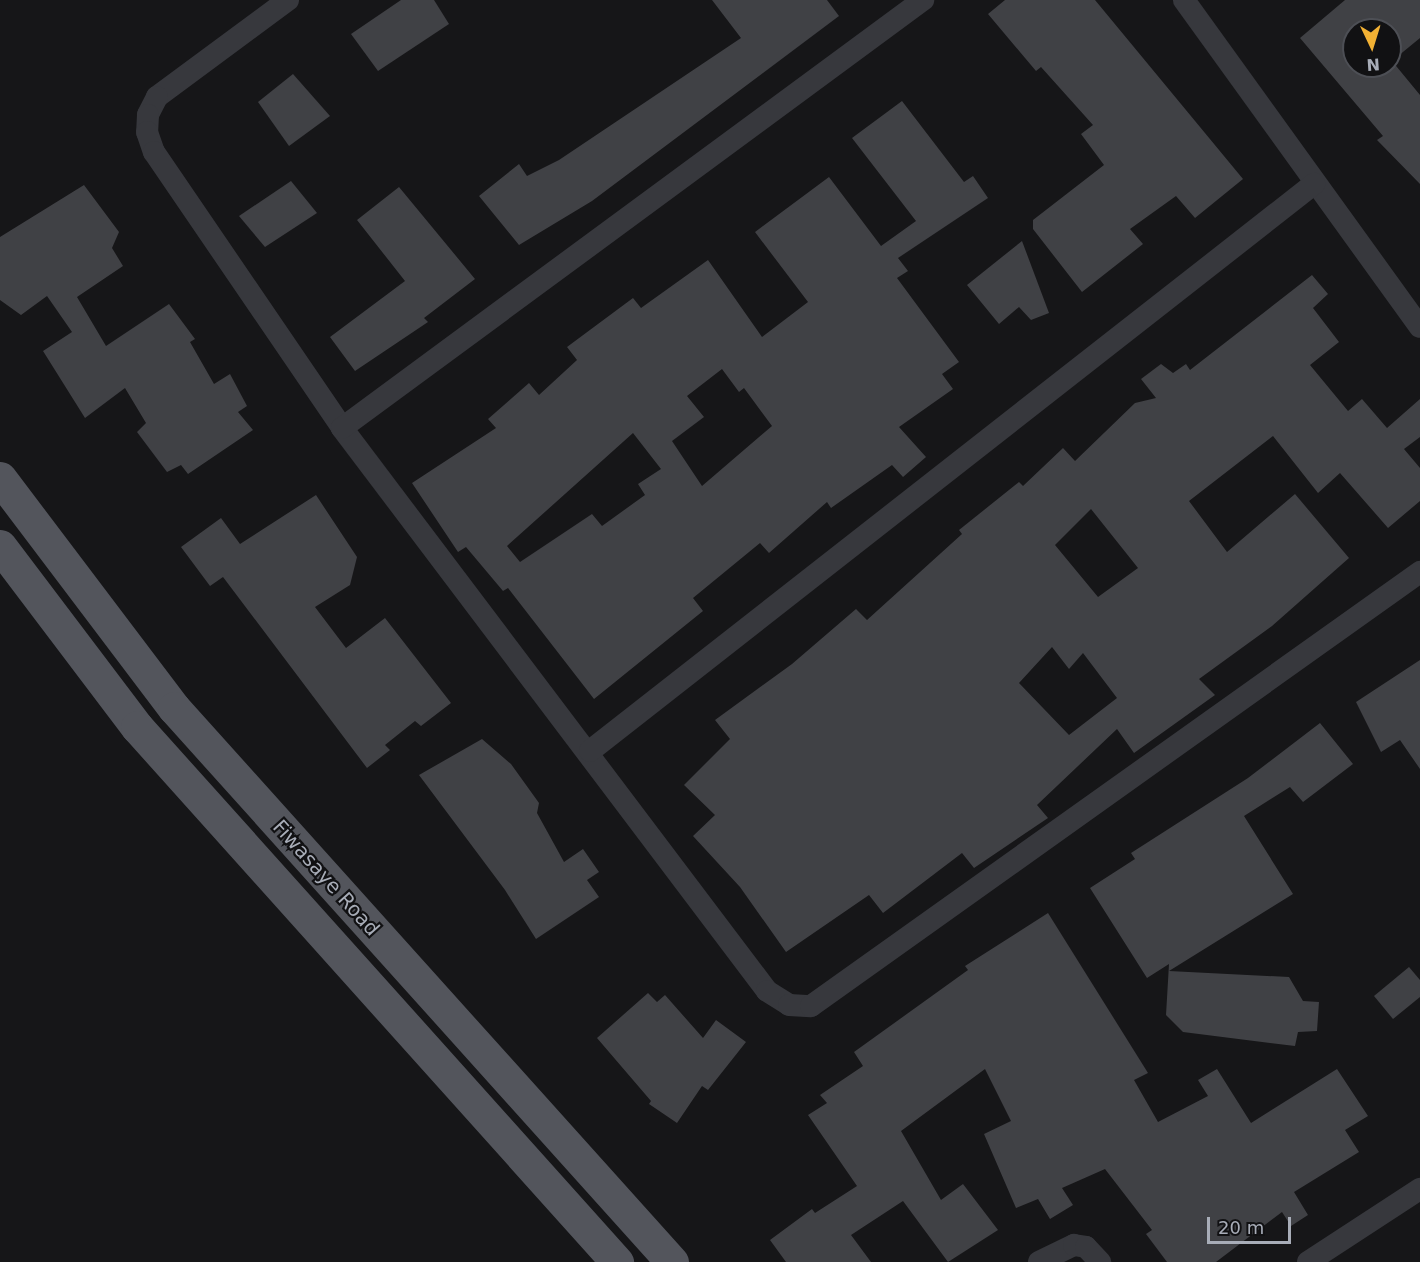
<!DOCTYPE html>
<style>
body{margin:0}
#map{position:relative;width:1420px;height:1262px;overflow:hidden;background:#161618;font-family:"DejaVu Sans",sans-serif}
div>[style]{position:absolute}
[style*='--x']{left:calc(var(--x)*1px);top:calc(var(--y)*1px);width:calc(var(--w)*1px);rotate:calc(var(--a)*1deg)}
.building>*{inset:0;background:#404145}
.minor>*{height:22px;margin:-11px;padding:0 11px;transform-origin:11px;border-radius:11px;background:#37383d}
.primary>*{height:33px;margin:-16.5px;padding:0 16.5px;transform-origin:16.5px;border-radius:16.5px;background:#53555c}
span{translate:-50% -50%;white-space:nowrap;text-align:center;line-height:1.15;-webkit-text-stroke:4.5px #111113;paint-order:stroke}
.street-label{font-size:20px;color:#a8adb8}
.north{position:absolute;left:1342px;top:18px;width:60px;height:60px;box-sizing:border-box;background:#111113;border:2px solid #4d4f55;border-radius:50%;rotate:176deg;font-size:16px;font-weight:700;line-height:24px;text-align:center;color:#a8adb8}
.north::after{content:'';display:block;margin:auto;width:21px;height:27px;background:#f2b134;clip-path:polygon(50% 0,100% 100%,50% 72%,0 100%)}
.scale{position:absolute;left:1207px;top:1217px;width:84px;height:27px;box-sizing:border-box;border:3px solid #a8adb8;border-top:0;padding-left:8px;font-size:18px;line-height:21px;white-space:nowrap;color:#a8adb8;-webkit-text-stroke:4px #111113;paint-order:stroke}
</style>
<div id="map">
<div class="building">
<div style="clip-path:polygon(401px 0,434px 0,449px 24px,378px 71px,351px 34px)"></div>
<div style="clip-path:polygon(712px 0,827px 0,839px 16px,592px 201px,519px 245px,479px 196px,519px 164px,527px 176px,559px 160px,741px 38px)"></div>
<div style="clip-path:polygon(1005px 0,1095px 0,1243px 179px,1195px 218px,1176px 196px,1130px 229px,1143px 244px,1082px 292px,1033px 229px,1033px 220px,1104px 165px,1081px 134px,1093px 125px,1041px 67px,1036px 71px,988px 14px)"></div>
<div style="clip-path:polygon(evenodd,1345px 0,1420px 0,1420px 38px,1392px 61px,1420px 95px,1420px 184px,1377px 140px,1383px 136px,1300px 38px,1345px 0,1354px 30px,1390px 30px,1390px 66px,1354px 66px,1354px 30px)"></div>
<div style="clip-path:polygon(293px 74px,330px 116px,289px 146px,258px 102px)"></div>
<div style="clip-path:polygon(evenodd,902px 101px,964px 182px,973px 176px,988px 198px,898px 258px,908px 271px,897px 278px,959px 362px,942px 374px,953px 389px,899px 427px,926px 457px,903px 477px,892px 465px,831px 508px,827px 502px,769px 553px,760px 543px,693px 598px,703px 611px,594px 699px,508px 588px,503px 591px,466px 547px,458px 552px,412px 483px,496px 428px,488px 419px,529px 383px,539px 395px,577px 360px,567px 347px,633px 298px,641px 308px,708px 260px,762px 337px,808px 302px,755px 232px,829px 177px,881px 246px,916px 221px,852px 138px,902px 101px,722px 369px,739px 392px,744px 388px,772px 426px,702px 486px,672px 441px,704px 417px,687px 396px,722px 369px,902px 101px,633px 433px,661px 469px,638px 484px,645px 495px,602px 526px,592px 514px,520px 562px,507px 546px,633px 433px)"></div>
<div style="clip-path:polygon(291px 181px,317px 213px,265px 247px,239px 216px)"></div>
<div style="clip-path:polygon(84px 185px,119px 232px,112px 248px,123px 266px,77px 297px,106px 346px,169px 304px,195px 339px,190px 342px,214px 384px,230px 374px,247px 406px,238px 412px,253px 430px,188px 474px,181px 465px,167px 472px,137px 432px,146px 423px,125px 388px,85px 418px,43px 351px,72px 332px,47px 296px,21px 315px,0 300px,0 237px)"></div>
<div style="clip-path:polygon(399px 187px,475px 279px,424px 318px,428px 322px,355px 371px,330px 337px,405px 281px,357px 220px)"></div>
<div style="clip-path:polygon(1022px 241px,1049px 313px,1031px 320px,1019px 307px,999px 324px,967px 285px)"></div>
<div style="clip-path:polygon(evenodd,1312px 275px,1328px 294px,1313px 308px,1339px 342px,1310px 365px,1348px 411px,1362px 399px,1387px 428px,1420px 399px,1420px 437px,1404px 449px,1420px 468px,1420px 501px,1388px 528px,1340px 473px,1318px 493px,1273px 436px,1189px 501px,1227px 552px,1295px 494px,1349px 558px,1272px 626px,1199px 679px,1215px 695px,1134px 753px,1117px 729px,1037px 805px,1048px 818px,974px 868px,962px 853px,883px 913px,869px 895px,786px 952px,740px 887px,693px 836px,715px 815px,684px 785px,730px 739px,715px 720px,792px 664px,856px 609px,867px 620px,962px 534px,959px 530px,1019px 482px,1023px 486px,1063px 448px,1075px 461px,1135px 403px,1156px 398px,1141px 379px,1161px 364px,1173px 373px,1186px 364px,1190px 370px,1312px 275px,1091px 509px,1138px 568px,1098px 597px,1055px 545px,1091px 509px,1312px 275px,1052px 647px,1069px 669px,1083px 653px,1117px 698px,1069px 735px,1019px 683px,1052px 647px)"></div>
<div style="clip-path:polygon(316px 495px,357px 557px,350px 585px,315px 607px,346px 648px,385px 618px,451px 703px,421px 726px,415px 721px,385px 745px,390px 750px,367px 768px,223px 577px,210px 586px,181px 547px,221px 518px,240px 544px)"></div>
<div style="clip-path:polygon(1420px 660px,1420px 769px,1400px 740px,1381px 752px,1356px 702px)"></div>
<div style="clip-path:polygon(1320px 723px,1353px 764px,1303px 802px,1290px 787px,1244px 816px,1293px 894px,1169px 971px,1289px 977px,1303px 1001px,1319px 1002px,1317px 1031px,1298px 1032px,1295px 1046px,1183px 1032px,1166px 1015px,1169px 964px,1147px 978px,1090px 888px,1135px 859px,1131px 853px,1248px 778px)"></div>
<div style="clip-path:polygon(482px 739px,511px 764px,539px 803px,537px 813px,564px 862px,583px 849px,599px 872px,587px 880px,599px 897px,536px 939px,505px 890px,419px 775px)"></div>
<div style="clip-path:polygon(1048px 913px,1148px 1073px,1134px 1080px,1158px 1122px,1208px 1096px,1198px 1080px,1217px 1069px,1251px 1123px,1337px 1069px,1368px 1116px,1345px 1130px,1359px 1152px,1294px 1192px,1308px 1215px,1291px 1226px,1282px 1212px,1216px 1262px,1167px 1262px,1146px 1234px,1152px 1230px,1105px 1169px,1062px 1188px,1073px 1205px,1050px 1219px,1038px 1199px,1016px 1208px,984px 1134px,1011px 1121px,985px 1069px,901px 1131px,941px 1200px,963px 1184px,998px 1230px,948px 1262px,903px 1201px,851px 1235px,871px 1262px,786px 1262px,770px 1240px,812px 1209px,815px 1213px,857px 1186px,808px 1115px,827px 1103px,820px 1095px,863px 1066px,854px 1052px,968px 970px,965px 966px)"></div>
<div style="clip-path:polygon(1409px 967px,1420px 980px,1420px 997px,1393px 1019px,1374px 996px)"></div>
<div style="clip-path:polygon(648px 993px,657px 1002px,665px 995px,703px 1038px,716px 1020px,746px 1042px,708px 1090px,702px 1086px,677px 1123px,649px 1104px,651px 1101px,597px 1038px)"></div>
</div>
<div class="minor">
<div style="--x:288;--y:0;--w:163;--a:143.5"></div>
<div style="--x:157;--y:97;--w:20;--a:117"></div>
<div style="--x:148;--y:115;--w:17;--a:93"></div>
<div style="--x:147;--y:132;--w:21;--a:71"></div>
<div style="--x:154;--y:152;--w:334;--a:55.7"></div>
<div style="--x:342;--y:428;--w:705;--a:52.95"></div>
<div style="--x:767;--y:991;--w:26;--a:32"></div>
<div style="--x:789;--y:1005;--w:22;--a:3"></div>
<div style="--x:811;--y:1006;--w:748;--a:-35.48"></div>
<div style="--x:1184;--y:0;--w:403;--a:54.2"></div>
<div style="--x:342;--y:428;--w:722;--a:-36.38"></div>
<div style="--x:590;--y:751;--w:920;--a:-38.07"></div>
<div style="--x:1039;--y:1262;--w:39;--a:-26"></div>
<div style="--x:1074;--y:1245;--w:12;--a:9"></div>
<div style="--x:1086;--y:1247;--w:21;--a:47"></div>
<div style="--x:1308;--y:1262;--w:134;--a:-33.1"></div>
</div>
<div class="primary">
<div style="--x:0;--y:478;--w:288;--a:52.9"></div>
<div style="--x:174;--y:708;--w:745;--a:48.05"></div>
<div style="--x:0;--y:546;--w:227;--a:52.9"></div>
<div style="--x:137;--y:727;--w:719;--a:48.1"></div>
</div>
<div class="street-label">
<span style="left:326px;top:878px;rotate:48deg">Fiwasaye Road</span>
</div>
<div class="north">N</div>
<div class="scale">20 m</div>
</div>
